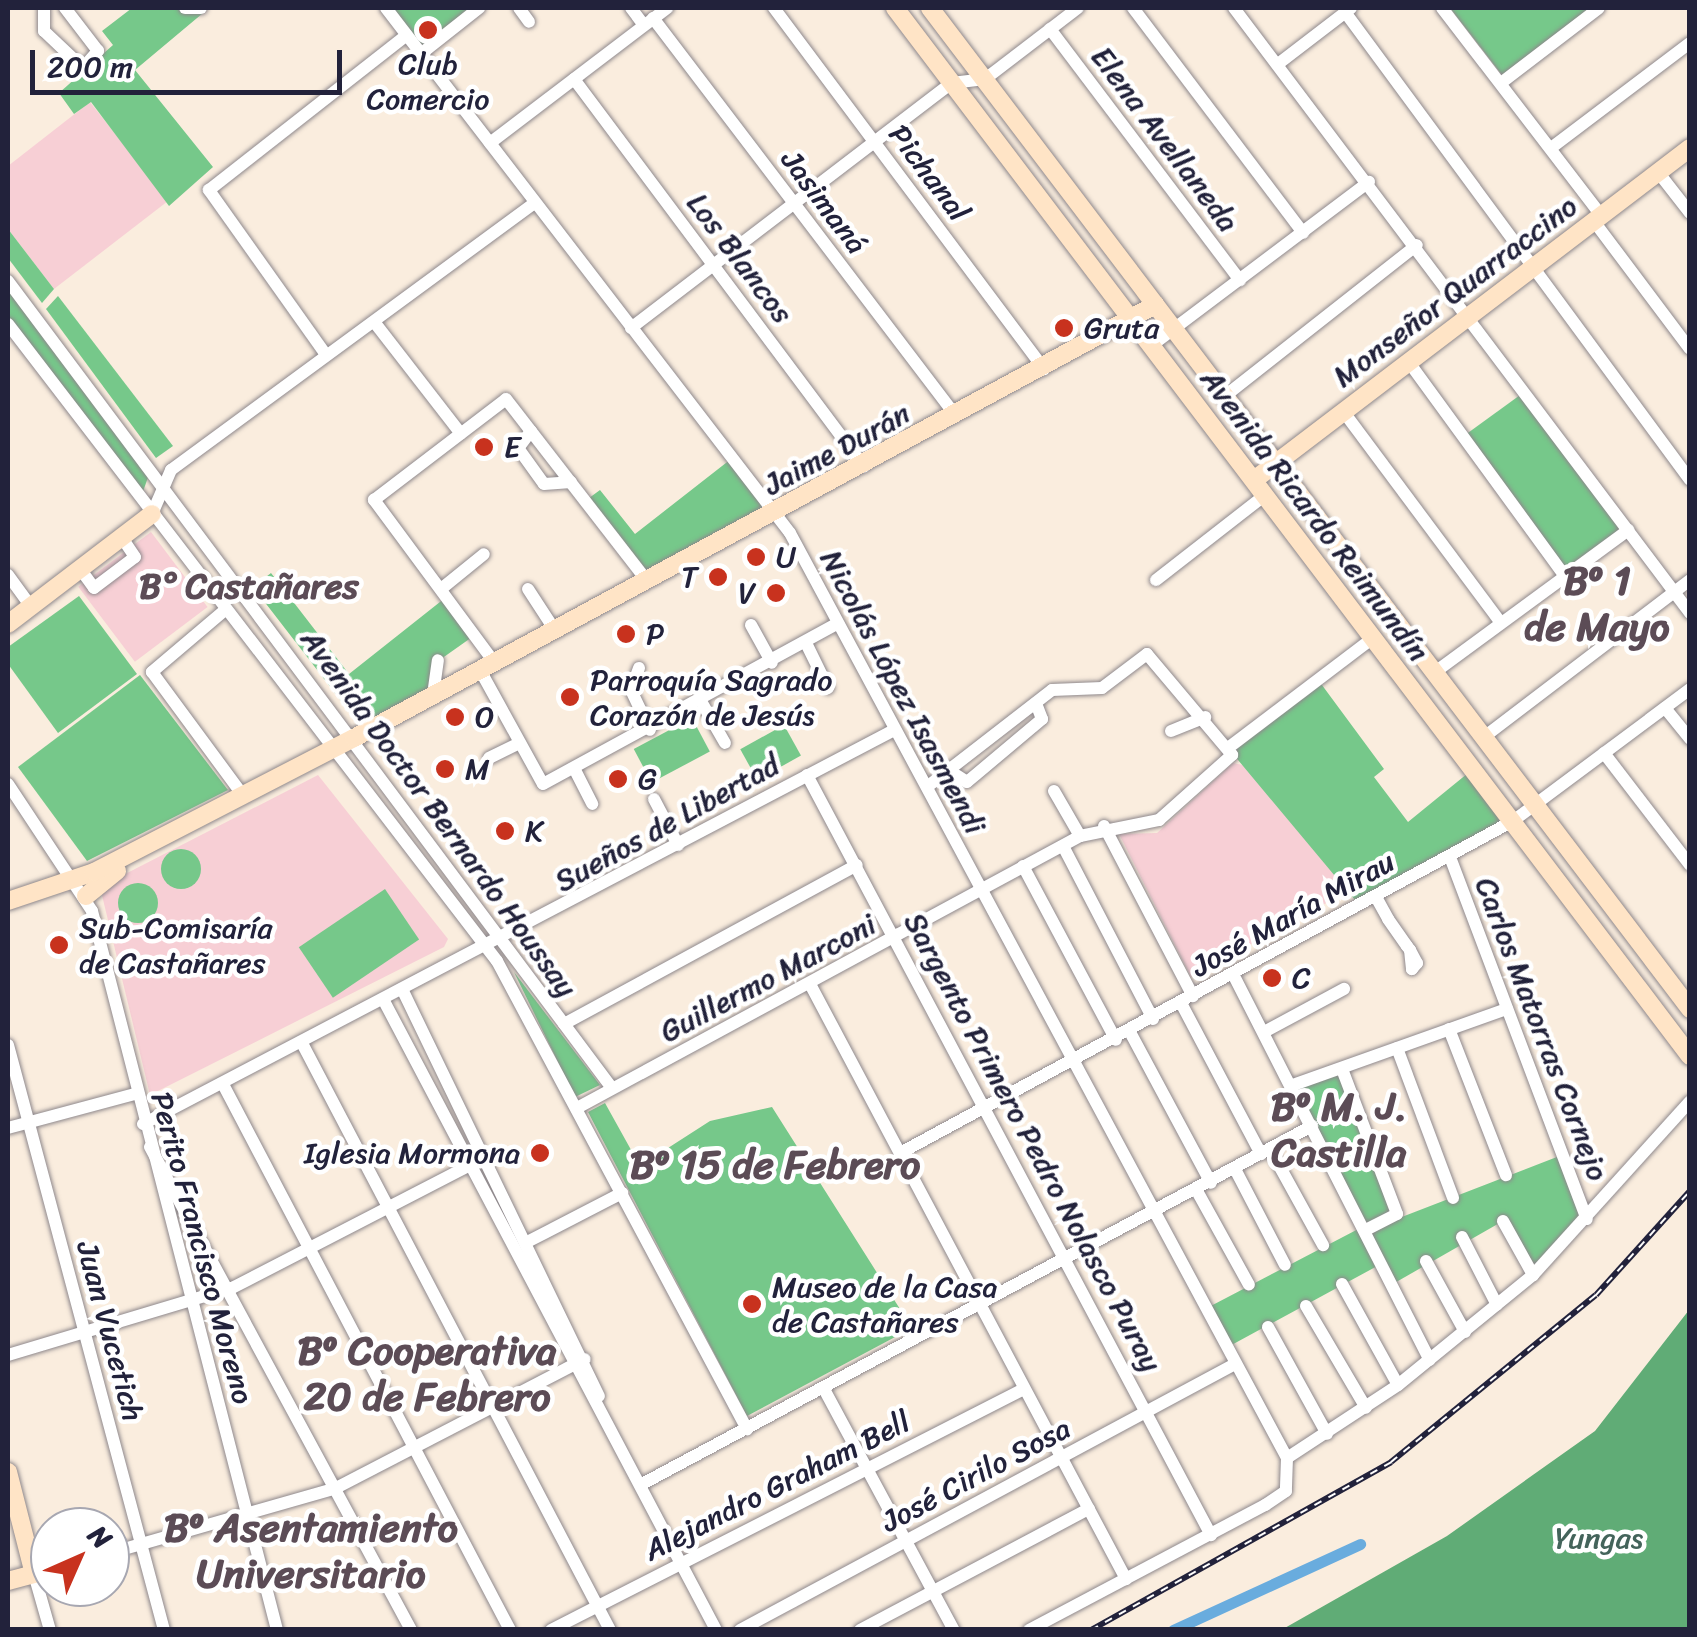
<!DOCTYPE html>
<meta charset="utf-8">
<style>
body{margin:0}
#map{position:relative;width:1697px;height:1637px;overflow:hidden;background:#faedde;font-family:Sriracha,sans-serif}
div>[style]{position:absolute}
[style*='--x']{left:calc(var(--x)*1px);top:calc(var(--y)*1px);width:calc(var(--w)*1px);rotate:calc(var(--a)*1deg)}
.built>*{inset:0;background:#f7cfd5;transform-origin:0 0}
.green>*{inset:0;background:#76c88a;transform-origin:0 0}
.round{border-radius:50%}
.forest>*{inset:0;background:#60ac76}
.canal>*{height:11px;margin:-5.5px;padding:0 5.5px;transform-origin:5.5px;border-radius:5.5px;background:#69acde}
.roads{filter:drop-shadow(0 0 2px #8e888c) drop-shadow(0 0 2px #8e888c)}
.street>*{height:12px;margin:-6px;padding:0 6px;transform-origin:6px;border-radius:6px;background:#fff}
.secondary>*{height:18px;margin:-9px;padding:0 9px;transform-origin:9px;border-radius:9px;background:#ffe4c6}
.rail>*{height:6px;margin-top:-3px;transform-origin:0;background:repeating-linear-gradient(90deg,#fff 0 8px,#22223b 0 16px);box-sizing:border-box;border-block:2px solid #22223b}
.dots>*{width:28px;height:28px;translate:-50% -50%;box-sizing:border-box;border:5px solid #fff;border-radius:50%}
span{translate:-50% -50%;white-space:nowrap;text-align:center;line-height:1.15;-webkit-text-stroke:9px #fff;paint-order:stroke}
.poi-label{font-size:30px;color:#22223b}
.left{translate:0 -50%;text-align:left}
.right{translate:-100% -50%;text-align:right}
.street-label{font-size:30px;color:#22223b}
.park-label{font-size:30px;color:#44645b}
.quarter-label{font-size:35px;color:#5c4c56;font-weight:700}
.district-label{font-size:40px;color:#5c4c56;font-weight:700}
.frame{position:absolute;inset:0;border:10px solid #22223b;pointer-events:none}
.north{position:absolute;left:30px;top:1507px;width:100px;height:100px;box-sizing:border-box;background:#fff;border:2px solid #a7a7b1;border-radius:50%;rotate:45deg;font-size:28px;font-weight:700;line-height:40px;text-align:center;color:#22223b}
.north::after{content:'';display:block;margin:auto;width:35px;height:45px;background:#c8321e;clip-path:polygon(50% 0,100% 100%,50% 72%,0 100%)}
.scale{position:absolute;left:30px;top:50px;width:312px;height:45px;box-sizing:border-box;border:5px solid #22223b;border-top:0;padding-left:12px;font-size:30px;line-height:35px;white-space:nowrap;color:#22223b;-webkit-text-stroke:8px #fff;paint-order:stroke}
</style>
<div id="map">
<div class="built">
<div style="clip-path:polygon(90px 102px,168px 201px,54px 289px,8px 229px,8px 166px)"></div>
<div style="left:151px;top:532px;width:94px;height:91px;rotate:53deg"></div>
<div style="clip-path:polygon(1233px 763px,1252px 767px,1350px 890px,1191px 977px,1119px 834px,1157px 833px)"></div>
<div style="clip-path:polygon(318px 775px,448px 939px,444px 947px,150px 1095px,100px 887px)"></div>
</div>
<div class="green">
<div style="clip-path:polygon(132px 8px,209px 8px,135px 70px,213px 167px,169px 206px,91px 102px,74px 114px,59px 93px,113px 45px,102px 31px)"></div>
<div style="clip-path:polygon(389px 8px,479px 8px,422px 53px)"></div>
<div style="clip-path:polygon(1450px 8px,1590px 8px,1502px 75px)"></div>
<div style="clip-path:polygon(8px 229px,54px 289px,42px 303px,8px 258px)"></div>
<div style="clip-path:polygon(8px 282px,151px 469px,141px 497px,8px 322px)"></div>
<div style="clip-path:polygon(58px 296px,173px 446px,156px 458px,46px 309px)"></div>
<div style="left:1527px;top:390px;width:173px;height:80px;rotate:54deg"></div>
<div style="clip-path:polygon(731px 459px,774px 514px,650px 580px,585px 501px,600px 490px,635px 534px)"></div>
<div style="clip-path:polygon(271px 573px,349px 674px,445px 598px,475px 635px,441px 659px,433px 695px,362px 728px,253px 587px)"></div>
<div style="clip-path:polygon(79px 596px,137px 674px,58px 733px,8px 664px,8px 647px)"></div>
<div style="clip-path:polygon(140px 675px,228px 790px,87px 861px,18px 767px)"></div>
<div style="clip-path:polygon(1319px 681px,1384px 769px,1374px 777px,1408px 822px,1473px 769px,1513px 821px,1360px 906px,1228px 748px)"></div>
<div style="left:692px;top:718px;width:38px;height:66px;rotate:62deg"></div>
<div style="left:784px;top:725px;width:35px;height:50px;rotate:61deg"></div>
<div class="round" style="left:161px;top:849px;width:40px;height:40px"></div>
<div class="round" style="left:118px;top:883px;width:40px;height:40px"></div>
<div style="left:385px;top:889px;width:61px;height:104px;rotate:56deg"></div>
<div style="clip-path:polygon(514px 972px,600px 1085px,575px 1097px)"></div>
<div style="clip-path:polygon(1342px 1069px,1394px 1220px,1562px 1155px,1587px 1219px,1533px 1275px,1503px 1221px,1391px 1285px,1381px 1264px,1226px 1348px,1205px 1309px,1364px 1226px,1293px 1085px)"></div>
<div style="clip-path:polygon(605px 1103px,640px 1166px,710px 1121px,772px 1107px,912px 1328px,747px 1416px,588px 1112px)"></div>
</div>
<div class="forest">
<div style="clip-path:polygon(1689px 1310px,1689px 1629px,1283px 1629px,1447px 1536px,1595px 1431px)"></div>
</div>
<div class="canal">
<div style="--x:1173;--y:1630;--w:206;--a:-24.7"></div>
</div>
<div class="roads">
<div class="street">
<div style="--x:44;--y:8;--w:23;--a:90"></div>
<div style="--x:44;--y:31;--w:54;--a:43.5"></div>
<div style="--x:83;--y:68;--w:23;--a:-49"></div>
<div style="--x:98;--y:51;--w:54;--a:-127.5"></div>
<div style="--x:185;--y:8;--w:16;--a:0"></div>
<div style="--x:386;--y:8;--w:662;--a:52.42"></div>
<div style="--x:790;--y:533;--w:1050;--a:61.75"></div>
<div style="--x:1287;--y:1458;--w:33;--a:92"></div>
<div style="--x:1286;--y:1491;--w:25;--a:146"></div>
<div style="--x:1265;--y:1505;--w:267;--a:152.1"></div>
<div style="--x:519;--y:8;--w:17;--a:54"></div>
<div style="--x:631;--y:8;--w:21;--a:53"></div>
<div style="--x:774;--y:8;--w:451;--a:53.2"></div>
<div style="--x:1133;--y:8;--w:282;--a:52.9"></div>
<div style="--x:1234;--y:8;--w:758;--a:52.99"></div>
<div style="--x:1442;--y:8;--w:260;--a:52.5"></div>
<div style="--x:1345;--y:12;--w:581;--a:53.6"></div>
<div style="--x:653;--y:18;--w:500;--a:52.72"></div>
<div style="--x:1050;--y:29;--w:315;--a:52.9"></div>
<div style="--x:422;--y:53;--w:73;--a:-38.3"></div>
<div style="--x:1278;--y:64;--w:92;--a:-37.5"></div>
<div style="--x:574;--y:79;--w:484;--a:53.2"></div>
<div style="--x:1501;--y:83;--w:123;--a:-37.4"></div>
<div style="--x:490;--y:143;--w:223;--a:-37.3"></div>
<div style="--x:1551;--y:148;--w:174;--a:-37.1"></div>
<div style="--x:1658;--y:172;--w:52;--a:52"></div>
<div style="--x:1593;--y:220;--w:161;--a:53.1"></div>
<div style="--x:8;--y:281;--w:1008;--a:53.19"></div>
<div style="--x:375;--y:323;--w:140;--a:52.2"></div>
<div style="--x:8;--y:324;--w:803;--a:52.49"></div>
<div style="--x:497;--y:961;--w:531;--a:61.89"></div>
<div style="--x:631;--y:328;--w:404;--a:-37.4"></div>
<div style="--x:952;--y:83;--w:33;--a:-7"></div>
<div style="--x:985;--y:79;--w:117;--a:-37.4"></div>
<div style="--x:1151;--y:346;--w:273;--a:-37"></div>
<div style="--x:324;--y:352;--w:199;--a:-125.4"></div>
<div style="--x:209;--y:190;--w:251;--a:-38.1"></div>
<div style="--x:1408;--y:361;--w:266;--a:53.9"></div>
<div style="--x:1225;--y:396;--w:244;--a:-38.2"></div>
<div style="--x:1343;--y:411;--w:264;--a:53.3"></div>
<div style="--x:531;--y:431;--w:21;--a:127"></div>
<div style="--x:518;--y:448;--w:44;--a:54.2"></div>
<div style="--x:544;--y:484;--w:27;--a:-4"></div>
<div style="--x:152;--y:514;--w:48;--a:-66.6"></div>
<div style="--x:171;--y:470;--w:451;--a:-36.3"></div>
<div style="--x:81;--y:570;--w:22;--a:54"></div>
<div style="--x:94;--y:588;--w:51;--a:-37.1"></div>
<div style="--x:135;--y:557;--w:22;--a:-124"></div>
<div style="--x:8;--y:575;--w:39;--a:54"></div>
<div style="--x:1156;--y:580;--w:138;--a:-37.9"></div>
<div style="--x:441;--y:589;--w:55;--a:-39.1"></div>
<div style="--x:528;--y:589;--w:51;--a:56.9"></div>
<div style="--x:225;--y:610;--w:96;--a:139.7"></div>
<div style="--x:152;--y:672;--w:152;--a:53.6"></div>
<div style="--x:751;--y:625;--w:43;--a:61.1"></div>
<div style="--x:806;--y:643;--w:50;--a:63.9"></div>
<div style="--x:494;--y:662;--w:202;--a:-126.5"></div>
<div style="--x:374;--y:500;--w:166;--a:-37.4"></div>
<div style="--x:506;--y:399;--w:230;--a:52.2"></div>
<div style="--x:639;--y:668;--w:23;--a:110"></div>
<div style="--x:631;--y:690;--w:44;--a:64.6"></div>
<div style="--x:480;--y:670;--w:130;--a:61.1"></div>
<div style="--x:543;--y:784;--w:335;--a:-28.6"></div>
<div style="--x:1435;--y:672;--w:240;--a:-36.3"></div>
<div style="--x:433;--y:695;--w:35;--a:-82"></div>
<div style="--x:702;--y:703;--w:46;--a:60.1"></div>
<div style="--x:1665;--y:708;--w:40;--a:51"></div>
<div style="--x:1171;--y:731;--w:37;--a:-22"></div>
<div style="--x:1484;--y:737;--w:259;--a:-37.3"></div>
<div style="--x:1228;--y:748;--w:183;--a:-37.2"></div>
<div style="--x:1604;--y:753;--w:141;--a:52.5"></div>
<div style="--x:489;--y:758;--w:32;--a:-26"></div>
<div style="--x:575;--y:770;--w:38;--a:63"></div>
<div style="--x:950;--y:771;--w:20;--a:33"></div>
<div style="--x:967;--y:782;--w:98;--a:-40"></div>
<div style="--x:1042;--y:719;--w:17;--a:-111"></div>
<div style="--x:807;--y:775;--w:861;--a:62.01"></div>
<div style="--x:8;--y:784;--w:152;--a:56.5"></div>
<div style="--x:92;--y:911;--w:742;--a:75.57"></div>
<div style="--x:1054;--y:791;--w:52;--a:60"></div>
<div style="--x:654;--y:799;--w:52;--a:62.4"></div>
<div style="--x:1104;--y:826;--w:192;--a:62.4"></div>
<div style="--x:1063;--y:846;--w:195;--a:62.5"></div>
<div style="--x:1450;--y:857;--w:387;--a:69.3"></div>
<div style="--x:1023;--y:866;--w:197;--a:61.9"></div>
<div style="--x:1376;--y:897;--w:25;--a:61"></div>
<div style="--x:1388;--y:919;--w:33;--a:55"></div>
<div style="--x:1407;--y:946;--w:5;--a:53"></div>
<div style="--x:1410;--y:950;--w:15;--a:62"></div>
<div style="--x:1417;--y:963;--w:8;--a:130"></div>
<div style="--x:1412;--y:969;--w:19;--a:-96"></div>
<div style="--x:1233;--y:974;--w:433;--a:63"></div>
<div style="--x:810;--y:984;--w:674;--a:62.03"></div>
<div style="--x:403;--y:991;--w:450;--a:64.2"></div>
<div style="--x:384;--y:1001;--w:711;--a:62.17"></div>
<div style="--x:1181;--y:1003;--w:171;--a:62.1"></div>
<div style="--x:564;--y:1024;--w:333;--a:-28.5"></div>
<div style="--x:1449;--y:1029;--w:157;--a:68.7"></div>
<div style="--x:1130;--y:1032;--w:171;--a:61.8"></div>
<div style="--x:1264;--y:1032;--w:91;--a:-28.3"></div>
<div style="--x:8;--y:1045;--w:605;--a:75.07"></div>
<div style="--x:303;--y:1045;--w:661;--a:62.31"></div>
<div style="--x:1397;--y:1048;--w:160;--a:69.5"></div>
<div style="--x:1342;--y:1069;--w:155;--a:69.2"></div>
<div style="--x:1397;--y:1214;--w:35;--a:153"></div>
<div style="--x:1293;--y:1085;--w:227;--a:-19.6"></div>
<div style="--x:225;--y:1088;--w:612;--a:62.26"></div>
<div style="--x:577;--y:1108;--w:572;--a:-28.4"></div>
<div style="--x:1080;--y:836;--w:81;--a:-11.4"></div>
<div style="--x:1159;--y:820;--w:98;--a:-41.7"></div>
<div style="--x:1232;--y:755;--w:132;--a:-130.1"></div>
<div style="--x:1147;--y:654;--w:56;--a:142.9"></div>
<div style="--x:1102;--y:688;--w:50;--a:177.7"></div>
<div style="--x:1052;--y:690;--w:158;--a:142.2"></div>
<div style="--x:143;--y:1124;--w:848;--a:-27.68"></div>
<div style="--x:8;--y:1128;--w:131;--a:-15"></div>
<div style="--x:150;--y:1147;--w:549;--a:61.61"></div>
<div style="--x:1270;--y:1149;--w:110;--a:61.1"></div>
<div style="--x:902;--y:1152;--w:695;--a:-28.45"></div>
<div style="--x:1513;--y:821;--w:221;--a:-36.7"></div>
<div style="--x:1235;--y:1169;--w:108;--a:62.5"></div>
<div style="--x:1197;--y:1191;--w:107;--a:61"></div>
<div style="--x:1503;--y:1221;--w:62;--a:60.9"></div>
<div style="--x:1462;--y:1237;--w:76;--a:62.8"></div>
<div style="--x:529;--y:1241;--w:105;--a:-27.3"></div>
<div style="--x:1426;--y:1261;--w:81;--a:61.2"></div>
<div style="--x:1342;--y:1284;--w:115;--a:61"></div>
<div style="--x:1306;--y:1306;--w:118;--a:59.5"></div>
<div style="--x:1268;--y:1327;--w:122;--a:61.1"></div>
<div style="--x:8;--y:1355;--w:234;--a:-16.7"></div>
<div style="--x:232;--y:1288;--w:266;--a:-27.3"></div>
<div style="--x:824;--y:1389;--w:274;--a:61.7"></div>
<div style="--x:1287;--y:1458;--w:133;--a:-33.3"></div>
<div style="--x:1398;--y:1385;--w:174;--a:-39.2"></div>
<div style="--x:1533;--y:1275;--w:234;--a:-47.9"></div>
<div style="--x:642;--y:1484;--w:760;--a:-28.12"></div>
<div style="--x:110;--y:1553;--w:235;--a:-16"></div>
<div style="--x:336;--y:1488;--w:280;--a:-27.4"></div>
<div style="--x:50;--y:1569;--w:17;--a:163"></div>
<div style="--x:34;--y:1574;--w:58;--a:74.1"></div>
<div style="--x:551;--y:1630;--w:531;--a:-27"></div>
<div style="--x:740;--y:1630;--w:562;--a:-28.25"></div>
<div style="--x:860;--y:1630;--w:259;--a:-27.9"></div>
</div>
<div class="secondary">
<div style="--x:895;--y:8;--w:1315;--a:52.82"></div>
<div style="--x:930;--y:8;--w:1257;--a:52.79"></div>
<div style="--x:1254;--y:480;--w:548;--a:-37.29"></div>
<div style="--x:8;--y:624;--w:181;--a:-37.4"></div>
<div style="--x:86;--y:896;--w:40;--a:-39"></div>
<div style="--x:8;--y:901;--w:91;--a:-18.6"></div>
<div style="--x:94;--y:872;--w:292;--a:-27.3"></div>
<div style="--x:354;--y:738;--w:911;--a:-28.39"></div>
<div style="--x:8;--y:1472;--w:105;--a:75.7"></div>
<div style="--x:34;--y:1574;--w:27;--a:165"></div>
</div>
</div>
<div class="rail">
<div style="--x:1091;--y:1630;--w:344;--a:-29.2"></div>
<div style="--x:1391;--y:1462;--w:264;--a:-39.2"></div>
<div style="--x:1596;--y:1295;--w:140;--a:-47.9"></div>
</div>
<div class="dots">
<div style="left:428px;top:30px;background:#c8321e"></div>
<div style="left:1064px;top:328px;background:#c8321e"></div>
<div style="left:484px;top:447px;background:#c8321e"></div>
<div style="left:756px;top:557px;background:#c8321e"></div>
<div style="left:718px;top:577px;background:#c8321e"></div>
<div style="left:776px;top:593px;background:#c8321e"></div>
<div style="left:626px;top:634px;background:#c8321e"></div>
<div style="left:570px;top:697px;background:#c8321e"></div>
<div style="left:455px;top:717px;background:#c8321e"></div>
<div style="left:445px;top:769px;background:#c8321e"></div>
<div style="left:618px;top:779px;background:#c8321e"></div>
<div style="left:505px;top:831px;background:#c8321e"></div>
<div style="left:59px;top:945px;background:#c8321e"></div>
<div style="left:1272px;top:978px;background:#c8321e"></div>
<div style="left:540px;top:1153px;background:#c8321e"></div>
<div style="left:752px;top:1304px;background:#c8321e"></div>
</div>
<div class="poi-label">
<span style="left:428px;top:81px">Club<br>Comercio</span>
<span class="left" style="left:1084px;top:328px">Gruta</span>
<span class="left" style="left:504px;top:447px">E</span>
<span class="left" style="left:776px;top:557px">U</span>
<span class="right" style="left:698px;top:577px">T</span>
<span class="right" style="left:756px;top:593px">V</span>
<span class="left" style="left:646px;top:634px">P</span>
<span class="left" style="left:590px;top:697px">Parroquía Sagrado<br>Corazón de Jesús</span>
<span class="left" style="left:475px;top:717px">O</span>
<span class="left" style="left:465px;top:769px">M</span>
<span class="left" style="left:638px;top:779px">G</span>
<span class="left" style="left:525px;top:831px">K</span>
<span class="left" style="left:79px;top:945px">Sub-Comisaría<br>de Castañares</span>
<span class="left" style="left:1292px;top:978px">C</span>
<span class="right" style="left:520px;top:1153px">Iglesia Mormona</span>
<span class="left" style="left:772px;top:1304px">Museo de la Casa<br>de Castañares</span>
</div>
<div class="street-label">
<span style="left:1165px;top:139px;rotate:53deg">Elena Avellaneda</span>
<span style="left:929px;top:173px;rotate:53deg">Pichanal</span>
<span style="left:824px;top:202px;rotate:53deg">Jasimaná</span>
<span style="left:740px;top:258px;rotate:53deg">Los Blancos</span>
<span style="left:1455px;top:291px;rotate:-37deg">Monseñor Quarraccino</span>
<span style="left:837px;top:449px;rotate:-28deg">Jaime Durán</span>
<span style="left:1315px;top:515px;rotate:53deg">Avenida Ricardo Reimundín</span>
<span style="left:903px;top:692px;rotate:62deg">Nicolás López Isasmendi</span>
<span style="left:439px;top:813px;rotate:54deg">Avenida Doctor Bernardo Houssay</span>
<span style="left:667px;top:823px;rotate:-29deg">Sueños de Libertad</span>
<span style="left:1293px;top:914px;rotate:-29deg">José María Mirau</span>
<span style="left:768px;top:978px;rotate:-28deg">Guillermo Marconi</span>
<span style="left:1542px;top:1029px;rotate:69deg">Carlos Matorras Cornejo</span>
<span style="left:1033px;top:1142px;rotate:62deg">Sargento Primero Pedro Nolasco Puray</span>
<span style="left:202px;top:1248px;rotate:75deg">Perito Francisco Moreno</span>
<span style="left:110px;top:1331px;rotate:75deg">Juan Vucetich</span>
<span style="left:976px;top:1475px;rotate:-28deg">José Cirilo Sosa</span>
<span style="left:777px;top:1486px;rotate:-27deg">Alejandro Graham Bell</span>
</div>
<div class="park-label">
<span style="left:1599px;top:1538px">Yungas</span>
</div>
<div class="quarter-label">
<span style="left:249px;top:586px">B° Castañares</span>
</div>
<div class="district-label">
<span style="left:1597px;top:604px">Bº 1<br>de Mayo</span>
<span style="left:1339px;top:1130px">Bº M. J.<br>Castilla</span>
<span style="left:775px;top:1165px">Bº 15 de Febrero</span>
<span style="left:427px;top:1374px">Bº Cooperativa<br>20 de Febrero</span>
<span style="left:311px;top:1551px">Bº Asentamiento<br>Universitario</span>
</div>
<div class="frame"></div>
<div class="north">N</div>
<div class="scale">200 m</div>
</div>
